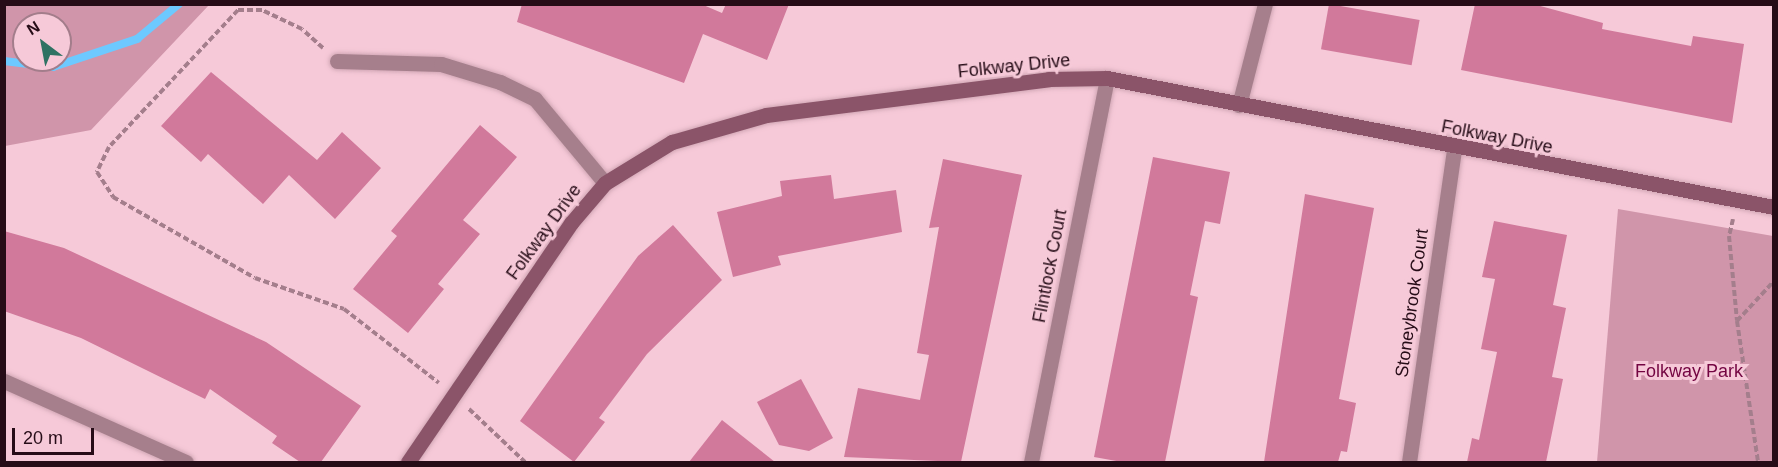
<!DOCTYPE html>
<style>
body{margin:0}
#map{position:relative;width:1778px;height:467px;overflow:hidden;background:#f6c9d8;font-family:Arial,sans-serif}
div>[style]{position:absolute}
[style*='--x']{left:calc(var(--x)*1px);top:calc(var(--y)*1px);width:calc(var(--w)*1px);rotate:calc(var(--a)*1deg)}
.green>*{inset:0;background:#d095aa}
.stream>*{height:8px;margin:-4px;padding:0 4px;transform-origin:4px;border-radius:4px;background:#6dc9ff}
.building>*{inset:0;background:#d1799b;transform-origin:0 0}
.path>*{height:4px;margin-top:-2px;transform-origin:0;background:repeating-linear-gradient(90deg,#a47e8c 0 6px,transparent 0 9px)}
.roads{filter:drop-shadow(0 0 2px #d1a7b5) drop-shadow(0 0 2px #d1a7b5)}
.street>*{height:15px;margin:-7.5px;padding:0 7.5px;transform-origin:7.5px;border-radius:7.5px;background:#a67f8c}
.secondary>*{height:15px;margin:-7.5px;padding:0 7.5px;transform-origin:7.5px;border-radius:7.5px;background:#8b5469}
span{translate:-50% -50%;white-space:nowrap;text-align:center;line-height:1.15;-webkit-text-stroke:6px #f6c9d8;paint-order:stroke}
.street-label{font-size:18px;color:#260c17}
.park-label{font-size:18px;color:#730441}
.frame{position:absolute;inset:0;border:6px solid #260c17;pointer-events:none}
.north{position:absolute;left:12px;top:12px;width:60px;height:60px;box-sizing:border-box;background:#f6c9d8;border:2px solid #a37d8b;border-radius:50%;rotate:328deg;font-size:16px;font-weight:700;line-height:24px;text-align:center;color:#260c17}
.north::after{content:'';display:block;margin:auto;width:21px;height:27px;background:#2f7263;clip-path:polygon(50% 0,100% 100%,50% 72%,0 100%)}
.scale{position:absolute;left:12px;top:428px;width:82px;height:27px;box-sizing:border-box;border:3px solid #260c17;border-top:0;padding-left:8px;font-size:18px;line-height:21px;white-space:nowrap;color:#260c17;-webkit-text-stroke:4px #f6c9d8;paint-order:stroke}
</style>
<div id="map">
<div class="green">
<div style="clip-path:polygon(evenodd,5px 4px,209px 4px,209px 5px,91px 130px,5px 146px,5px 4px,24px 24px,60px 24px,60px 60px,24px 60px,24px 24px)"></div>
<div style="clip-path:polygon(1618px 209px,1773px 236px,1773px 462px,1597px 462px)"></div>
</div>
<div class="stream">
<div style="--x:4;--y:61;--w:49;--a:7"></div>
<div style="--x:53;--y:67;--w:89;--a:-18.4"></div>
<div style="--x:137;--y:39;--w:55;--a:-39.8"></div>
</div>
<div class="building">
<div style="clip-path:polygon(522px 4px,701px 4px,722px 13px,726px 4px,789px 4px,767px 60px,703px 34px,684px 83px,517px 22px)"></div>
<div style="left:1329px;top:4px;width:92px;height:46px;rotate:10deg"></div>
<div style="clip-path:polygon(1475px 4px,1533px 4px,1603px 23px,1602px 29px,1691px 46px,1693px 36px,1744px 44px,1732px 123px,1461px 70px)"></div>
<div style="clip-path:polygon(211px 72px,317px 160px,342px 132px,381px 168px,335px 219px,289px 175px,263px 204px,208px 154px,201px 162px,161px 126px)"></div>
<div style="clip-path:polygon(480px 125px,517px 157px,463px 220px,480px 234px,438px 284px,444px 289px,408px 333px,353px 289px,397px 236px,391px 231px)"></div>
<div style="clip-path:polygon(1153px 157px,1230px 172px,1220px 224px,1205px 221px,1190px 295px,1198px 297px,1165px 462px,1122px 462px,1094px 457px)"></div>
<div style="clip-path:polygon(943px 159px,1022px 175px,961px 462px,844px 457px,858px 388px,920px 400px,929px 355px,917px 353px,939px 227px,929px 228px)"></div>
<div style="clip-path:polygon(831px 175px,834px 199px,896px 190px,902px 232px,778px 256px,781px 265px,733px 277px,717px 212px,782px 196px,780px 181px)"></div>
<div style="clip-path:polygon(1305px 194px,1374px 208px,1339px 399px,1356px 403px,1347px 452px,1341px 451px,1338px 462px,1264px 462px)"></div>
<div style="clip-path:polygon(1494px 221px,1567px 235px,1553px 305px,1566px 308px,1552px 377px,1563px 379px,1546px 462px,1467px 462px,1472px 438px,1479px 440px,1497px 352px,1481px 349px,1495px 279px,1482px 277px)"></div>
<div style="clip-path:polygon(673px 225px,722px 280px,647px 354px,599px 418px,605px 422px,574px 462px,520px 421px,638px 256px)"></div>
<div style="clip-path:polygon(4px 231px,64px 248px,266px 342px,361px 406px,321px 462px,300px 462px,272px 443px,277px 436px,210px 389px,205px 399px,81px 338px,4px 311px)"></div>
<div style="clip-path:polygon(801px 379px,833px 438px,809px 451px,779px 445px,757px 402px)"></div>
<div style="clip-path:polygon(722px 420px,775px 462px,689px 462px)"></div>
</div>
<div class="path">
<div style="--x:323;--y:48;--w:28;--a:-138"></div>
<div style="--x:302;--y:29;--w:44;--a:-154.6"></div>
<div style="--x:262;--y:10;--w:24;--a:180"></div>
<div style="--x:238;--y:10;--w:188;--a:133.3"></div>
<div style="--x:109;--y:147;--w:28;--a:116"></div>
<div style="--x:97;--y:172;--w:30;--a:57"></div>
<div style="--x:113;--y:197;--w:163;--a:29.7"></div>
<div style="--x:255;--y:278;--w:94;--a:19.2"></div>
<div style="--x:344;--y:309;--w:120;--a:37.9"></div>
<div style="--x:1733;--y:219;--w:17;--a:103"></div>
<div style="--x:1729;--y:236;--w:85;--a:84.6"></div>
<div style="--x:1737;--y:321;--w:143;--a:81.5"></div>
<div style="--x:1737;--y:321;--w:54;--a:-47.2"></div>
<div style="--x:469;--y:409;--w:77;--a:43.4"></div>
</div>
<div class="roads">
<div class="street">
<div style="--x:337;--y:61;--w:104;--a:1.7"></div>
<div style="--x:441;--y:64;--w:62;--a:17"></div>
<div style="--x:500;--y:82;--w:39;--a:26"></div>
<div style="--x:535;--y:99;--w:109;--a:50.2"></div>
<div style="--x:1239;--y:105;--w:104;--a:-75.6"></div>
<div style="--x:4;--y:381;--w:199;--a:24"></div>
<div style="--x:1031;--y:462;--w:391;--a:-78.8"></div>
<div style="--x:1409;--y:462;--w:316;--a:-81.8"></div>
</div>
<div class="secondary">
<div style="--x:408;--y:462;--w:289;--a:-55.7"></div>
<div style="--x:571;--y:223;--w:52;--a:-49.6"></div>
<div style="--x:605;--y:183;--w:79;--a:-31.5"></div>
<div style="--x:672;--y:142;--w:98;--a:-16"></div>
<div style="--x:766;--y:115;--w:285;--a:-7.2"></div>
<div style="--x:1049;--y:79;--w:58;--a:-1"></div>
<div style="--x:1107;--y:78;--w:679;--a:10.95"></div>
</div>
</div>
<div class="street-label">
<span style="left:1014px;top:66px;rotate:-6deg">Folkway Drive</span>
<span style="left:1497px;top:137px;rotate:11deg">Folkway Drive</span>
<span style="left:544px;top:232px;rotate:-54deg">Folkway Drive</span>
<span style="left:1050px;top:266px;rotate:-79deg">Flintlock Court</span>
<span style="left:1412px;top:303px;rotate:-82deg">Stoneybrook Court</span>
</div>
<div class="park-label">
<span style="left:1689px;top:371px">Folkway Park</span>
</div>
<div class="frame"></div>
<div class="north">N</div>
<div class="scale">20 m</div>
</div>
